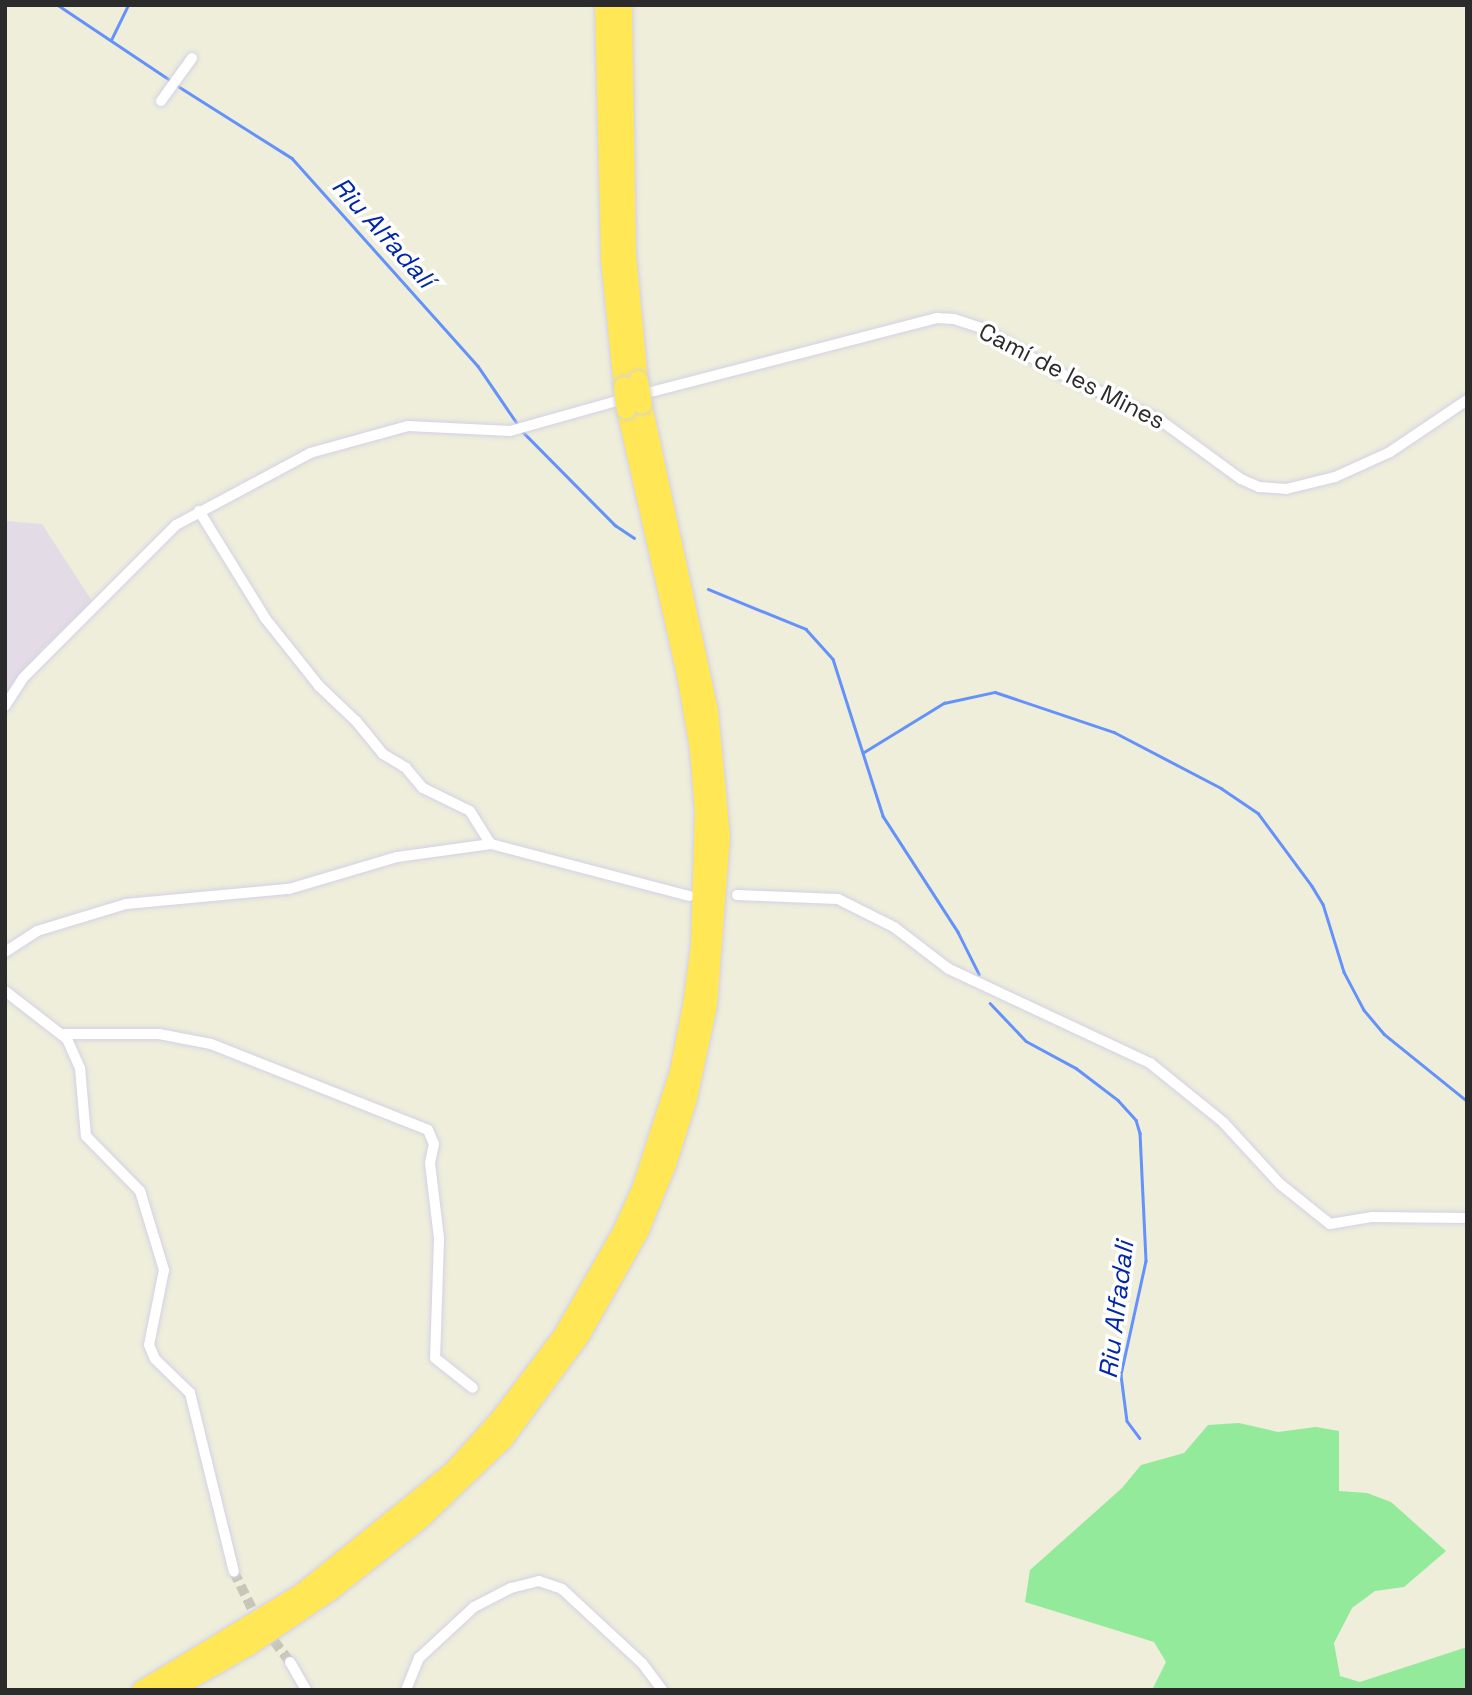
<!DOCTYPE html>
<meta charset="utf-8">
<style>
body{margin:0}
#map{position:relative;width:1472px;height:1695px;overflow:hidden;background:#eeeedb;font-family:"Space Grotesk",sans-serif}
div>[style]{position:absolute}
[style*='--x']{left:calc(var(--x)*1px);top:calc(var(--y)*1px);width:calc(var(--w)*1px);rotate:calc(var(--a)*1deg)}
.industrial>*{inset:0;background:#e3dce6}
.green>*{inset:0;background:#93ea9a}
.stream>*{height:2.5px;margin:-1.25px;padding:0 1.25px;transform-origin:1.25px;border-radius:1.25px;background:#6492fa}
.street-tunnel>*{height:10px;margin-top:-5px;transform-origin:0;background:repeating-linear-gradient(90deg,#c7c7b8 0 10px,transparent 0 15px)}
.roads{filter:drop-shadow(0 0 2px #d5d0e5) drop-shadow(0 0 2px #d5d0e5)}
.street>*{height:10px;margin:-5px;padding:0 5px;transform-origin:5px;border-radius:5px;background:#fff}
.highway>*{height:19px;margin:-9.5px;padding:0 9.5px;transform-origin:9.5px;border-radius:9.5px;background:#ffe755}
.bridges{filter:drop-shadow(0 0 2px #d5d5d5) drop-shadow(0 0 2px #d5d5d5)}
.highway-bridge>*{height:19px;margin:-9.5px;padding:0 9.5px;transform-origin:9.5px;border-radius:9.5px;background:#ffe755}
span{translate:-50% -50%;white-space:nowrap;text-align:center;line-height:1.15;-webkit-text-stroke:7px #fff;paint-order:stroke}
.street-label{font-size:24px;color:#2b2b2b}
.water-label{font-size:26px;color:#0127a8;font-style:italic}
.frame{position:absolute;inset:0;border:7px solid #2b2b2b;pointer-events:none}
</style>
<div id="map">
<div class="industrial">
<div style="clip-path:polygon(5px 521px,42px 524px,92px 601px,41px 650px,5px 695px)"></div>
</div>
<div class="green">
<div style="clip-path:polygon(1239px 1423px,1278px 1432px,1316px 1427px,1339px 1431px,1339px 1491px,1367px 1493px,1391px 1502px,1446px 1551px,1404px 1587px,1375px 1591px,1352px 1608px,1334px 1643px,1340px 1676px,1360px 1682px,1467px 1647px,1467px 1690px,1152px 1690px,1166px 1662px,1154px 1642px,1025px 1602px,1030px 1570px,1122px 1488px,1141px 1465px,1184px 1453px,1208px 1425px)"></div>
</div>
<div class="stream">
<div style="--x:58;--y:5;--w:138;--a:33.8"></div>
<div style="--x:111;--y:40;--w:39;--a:-64"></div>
<div style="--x:178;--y:86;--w:135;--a:32.3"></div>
<div style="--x:292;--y:158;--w:279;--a:48.2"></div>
<div style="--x:478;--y:366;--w:73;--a:55.7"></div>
<div style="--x:523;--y:432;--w:131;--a:45.3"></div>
<div style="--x:615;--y:525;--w:23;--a:34"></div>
<div style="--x:708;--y:589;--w:106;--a:22.2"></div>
<div style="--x:806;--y:629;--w:40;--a:48"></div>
<div style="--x:833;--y:659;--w:165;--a:72.3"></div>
<div style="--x:883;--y:816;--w:138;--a:57.1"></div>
<div style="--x:958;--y:932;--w:47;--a:63.4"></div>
<div style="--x:864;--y:752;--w:94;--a:-31.5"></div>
<div style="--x:944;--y:703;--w:52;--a:-12.2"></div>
<div style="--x:995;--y:692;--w:126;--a:18.6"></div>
<div style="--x:1114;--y:732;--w:121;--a:27.6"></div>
<div style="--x:1221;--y:788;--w:45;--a:34"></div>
<div style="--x:1258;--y:813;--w:91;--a:53.5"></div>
<div style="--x:1312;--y:886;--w:21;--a:59"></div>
<div style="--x:1323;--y:904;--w:71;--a:72.8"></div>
<div style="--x:1344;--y:972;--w:43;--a:62.2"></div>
<div style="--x:1364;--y:1010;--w:31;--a:50"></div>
<div style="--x:1384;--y:1034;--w:107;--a:38.9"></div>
<div style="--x:990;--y:1003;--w:52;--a:46.5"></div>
<div style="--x:1026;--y:1041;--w:57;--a:28.4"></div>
<div style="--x:1076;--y:1068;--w:53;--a:37.3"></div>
<div style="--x:1118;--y:1100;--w:27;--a:48"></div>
<div style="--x:1136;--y:1120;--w:14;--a:73"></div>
<div style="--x:1140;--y:1133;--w:128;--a:87.3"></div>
<div style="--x:1146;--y:1261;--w:117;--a:102.4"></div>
<div style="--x:1121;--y:1375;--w:46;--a:82.6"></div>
<div style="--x:1127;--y:1421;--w:21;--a:53"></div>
</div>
<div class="street-tunnel">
<div style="--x:234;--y:1572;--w:50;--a:63.9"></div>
<div style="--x:256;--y:1617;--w:56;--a:52.9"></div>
</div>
<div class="roads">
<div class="street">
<div style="--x:161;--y:101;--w:53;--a:-54.2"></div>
<div style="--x:647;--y:393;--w:300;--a:-14.5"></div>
<div style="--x:937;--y:318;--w:17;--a:3"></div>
<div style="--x:954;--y:319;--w:33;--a:18"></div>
<div style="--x:985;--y:329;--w:75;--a:31.4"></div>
<div style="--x:1049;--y:368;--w:123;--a:25.1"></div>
<div style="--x:1160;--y:420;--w:100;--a:36.1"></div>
<div style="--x:1241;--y:479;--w:20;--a:24"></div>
<div style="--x:1259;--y:487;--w:27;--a:4"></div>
<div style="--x:1286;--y:489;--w:50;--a:-13.8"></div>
<div style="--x:1335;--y:477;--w:60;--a:-24.4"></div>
<div style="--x:1390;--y:452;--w:93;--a:-34"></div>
<div style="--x:199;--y:511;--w:126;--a:58.3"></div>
<div style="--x:265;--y:618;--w:87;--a:51.5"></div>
<div style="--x:319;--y:686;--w:51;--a:43.4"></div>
<div style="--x:356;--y:721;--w:43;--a:50.7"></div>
<div style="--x:383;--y:754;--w:27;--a:31"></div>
<div style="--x:406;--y:768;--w:26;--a:50"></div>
<div style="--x:423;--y:788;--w:52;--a:26.1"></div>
<div style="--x:470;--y:811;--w:39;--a:58"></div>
<div style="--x:5;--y:706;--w:33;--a:-57"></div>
<div style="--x:23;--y:678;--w:216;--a:-45"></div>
<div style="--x:176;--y:525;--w:152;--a:-28.2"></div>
<div style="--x:310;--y:453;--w:102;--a:-15.4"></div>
<div style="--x:408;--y:426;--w:102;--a:2.8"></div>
<div style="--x:510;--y:431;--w:111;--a:-15.7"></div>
<div style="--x:737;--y:895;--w:101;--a:2.3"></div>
<div style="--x:838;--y:899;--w:63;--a:26.6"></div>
<div style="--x:894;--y:927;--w:69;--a:37.4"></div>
<div style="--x:949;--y:969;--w:222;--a:25.1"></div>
<div style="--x:1150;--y:1063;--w:94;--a:38.9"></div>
<div style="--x:1223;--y:1122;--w:84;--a:47.4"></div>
<div style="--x:1280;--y:1184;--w:64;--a:38.7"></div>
<div style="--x:1330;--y:1224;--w:43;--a:-9.5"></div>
<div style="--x:1372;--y:1217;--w:95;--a:0.6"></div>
<div style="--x:5;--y:952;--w:38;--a:-33"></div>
<div style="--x:37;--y:931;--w:93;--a:-16.9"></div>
<div style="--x:126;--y:904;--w:164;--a:-5.3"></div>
<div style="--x:289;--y:889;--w:113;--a:-16.5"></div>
<div style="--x:397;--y:857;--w:95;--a:-7.9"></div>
<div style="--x:491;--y:844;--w:205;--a:14.7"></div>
<div style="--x:5;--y:991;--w:78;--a:37.7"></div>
<div style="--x:67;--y:1039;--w:32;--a:66"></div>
<div style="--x:80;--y:1068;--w:68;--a:85"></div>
<div style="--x:86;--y:1136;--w:77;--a:45.5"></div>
<div style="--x:140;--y:1191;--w:83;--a:73.1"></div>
<div style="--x:164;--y:1270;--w:76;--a:101.3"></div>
<div style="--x:149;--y:1345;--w:15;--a:67"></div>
<div style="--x:155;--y:1359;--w:49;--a:44.2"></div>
<div style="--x:190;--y:1393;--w:184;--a:76.2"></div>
<div style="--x:63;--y:1034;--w:96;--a:0"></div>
<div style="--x:159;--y:1034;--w:53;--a:10.9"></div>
<div style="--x:211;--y:1044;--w:233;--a:21.6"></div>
<div style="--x:428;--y:1130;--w:15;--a:67"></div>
<div style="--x:434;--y:1144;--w:19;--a:102"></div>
<div style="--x:430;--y:1163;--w:77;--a:83.2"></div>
<div style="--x:439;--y:1239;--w:119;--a:91.9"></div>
<div style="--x:435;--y:1358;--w:48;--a:38.3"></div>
<div style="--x:290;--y:1662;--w:32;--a:60"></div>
<div style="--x:406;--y:1690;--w:35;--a:-68"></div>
<div style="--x:419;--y:1658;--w:75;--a:-42.8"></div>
<div style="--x:474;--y:1607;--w:42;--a:-27.2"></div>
<div style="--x:511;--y:1588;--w:29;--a:-14"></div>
<div style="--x:539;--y:1581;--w:24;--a:19"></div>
<div style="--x:562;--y:1589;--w:109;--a:42.8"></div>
<div style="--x:642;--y:1663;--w:34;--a:53"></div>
</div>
<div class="highway">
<div style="--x:604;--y:5;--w:253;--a:88.6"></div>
<div style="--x:610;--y:258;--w:129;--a:84.2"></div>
<div style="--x:622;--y:5;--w:249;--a:89.1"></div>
<div style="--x:626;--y:254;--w:127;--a:84.6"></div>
<div style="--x:141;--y:1690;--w:188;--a:-31.3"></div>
<div style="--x:302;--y:1592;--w:194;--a:-38.9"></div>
<div style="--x:453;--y:1470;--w:69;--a:-48"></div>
<div style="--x:499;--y:1419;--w:106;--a:-53"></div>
<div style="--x:563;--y:1334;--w:119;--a:-60.2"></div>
<div style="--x:622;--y:1231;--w:49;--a:-66"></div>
<div style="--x:642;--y:1186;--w:121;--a:-72.2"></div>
<div style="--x:679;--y:1071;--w:67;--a:-78.9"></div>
<div style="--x:692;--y:1005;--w:61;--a:-82.4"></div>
<div style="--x:700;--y:945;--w:133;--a:-88.3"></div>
<div style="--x:704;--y:812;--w:64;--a:-94.5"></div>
<div style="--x:699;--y:748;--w:75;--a:-100"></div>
<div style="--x:686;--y:674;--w:272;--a:-102.8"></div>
<div style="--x:170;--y:1690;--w:91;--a:-29.7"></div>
<div style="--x:249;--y:1645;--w:100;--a:-34"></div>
<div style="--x:332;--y:1589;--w:112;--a:-38.5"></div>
<div style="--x:420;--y:1519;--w:115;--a:-43.9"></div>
<div style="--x:503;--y:1439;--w:128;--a:-53.6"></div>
<div style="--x:579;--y:1336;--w:120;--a:-60.4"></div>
<div style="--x:638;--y:1232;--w:74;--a:-67.6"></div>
<div style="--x:666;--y:1164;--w:69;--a:-72.3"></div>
<div style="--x:687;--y:1098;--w:95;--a:-77.9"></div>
<div style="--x:707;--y:1005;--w:169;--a:-85.6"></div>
<div style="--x:720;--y:836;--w:127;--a:-95.4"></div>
<div style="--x:708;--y:710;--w:313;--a:-102.2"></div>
</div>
</div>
<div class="bridges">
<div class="highway-bridge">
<div style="--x:638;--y:380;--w:24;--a:81"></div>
<div style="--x:623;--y:386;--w:23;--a:83"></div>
</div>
</div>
<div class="street-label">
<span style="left:1072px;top:376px;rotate:27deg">Camí de les Mines</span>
</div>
<div class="water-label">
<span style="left:383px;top:233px;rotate:48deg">Riu Alfadalí</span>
<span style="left:1117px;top:1310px;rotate:-83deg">Riu Alfadali</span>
</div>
<div class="frame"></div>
</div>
